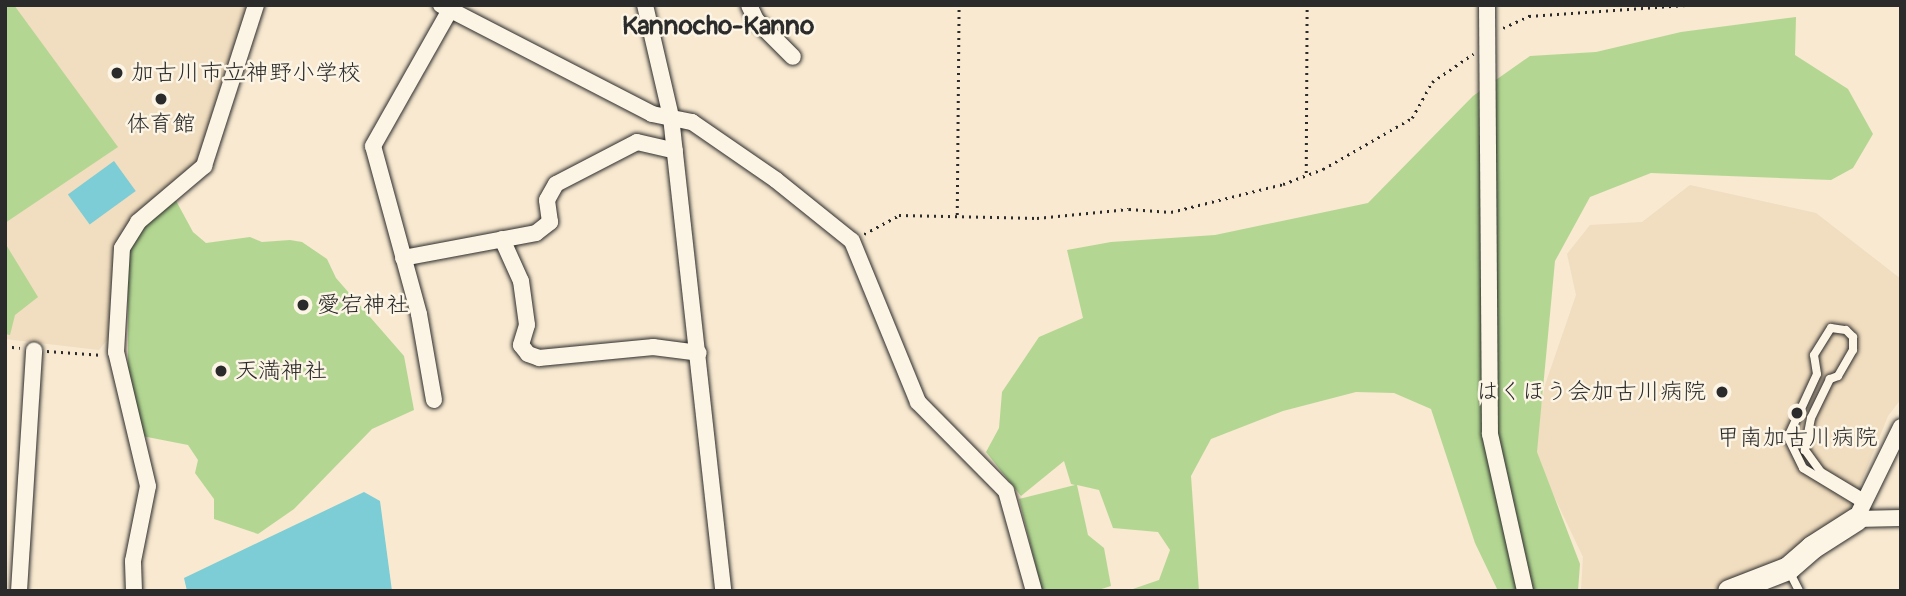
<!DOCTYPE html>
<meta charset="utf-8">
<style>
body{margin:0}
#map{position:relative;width:1906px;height:596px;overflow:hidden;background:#f8e9d0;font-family:Pangolin,"Klee One",sans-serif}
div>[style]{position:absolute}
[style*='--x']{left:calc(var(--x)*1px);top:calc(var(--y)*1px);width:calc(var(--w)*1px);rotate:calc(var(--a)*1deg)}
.built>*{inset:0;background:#f1ddbf}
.green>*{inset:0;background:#b3d792}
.water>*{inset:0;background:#7ccdd5;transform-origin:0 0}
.path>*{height:2.5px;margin-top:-1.25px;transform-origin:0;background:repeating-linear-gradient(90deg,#2b2b2b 0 2px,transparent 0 7px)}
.roads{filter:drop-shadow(0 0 2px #2b2b2b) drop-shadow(0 0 2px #2b2b2b)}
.lane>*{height:8px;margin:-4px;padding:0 4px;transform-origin:4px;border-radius:4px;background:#fcf5e5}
.street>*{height:16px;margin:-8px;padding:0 8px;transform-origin:8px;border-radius:8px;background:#fcf5e5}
.secondary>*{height:23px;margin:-11.5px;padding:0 11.5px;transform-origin:11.5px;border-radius:11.5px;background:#fcf5e5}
.dots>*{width:19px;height:19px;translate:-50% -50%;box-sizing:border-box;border:4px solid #fcf5e5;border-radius:50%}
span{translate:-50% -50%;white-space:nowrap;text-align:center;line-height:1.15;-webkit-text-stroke:5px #fcf5e5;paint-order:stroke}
.poi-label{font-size:23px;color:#2b2b2b}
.left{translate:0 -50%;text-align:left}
.right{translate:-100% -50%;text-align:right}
.quarter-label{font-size:26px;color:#2b2b2b;font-weight:700}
.frame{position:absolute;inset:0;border:7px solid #2b2b2b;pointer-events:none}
</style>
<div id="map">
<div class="built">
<div style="clip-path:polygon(5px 5px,251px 5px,200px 160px,124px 228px,111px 335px,99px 350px,5px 339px)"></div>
<div style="clip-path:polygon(1690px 185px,1816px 213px,1901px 279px,1901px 399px,1888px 416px,1849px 512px,1776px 567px,1711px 591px,1581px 591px,1583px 557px,1533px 452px,1545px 385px,1576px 295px,1567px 254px,1590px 225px,1642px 222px)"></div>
</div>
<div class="green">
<div style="clip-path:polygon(5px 5px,14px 5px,118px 147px,5px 223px)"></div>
<div style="clip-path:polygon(1796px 17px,1795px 55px,1848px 89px,1873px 134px,1853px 168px,1831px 180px,1651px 173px,1590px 197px,1555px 261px,1537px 452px,1580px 564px,1578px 591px,1498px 591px,1475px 543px,1431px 409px,1394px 393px,1356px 392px,1283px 411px,1211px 439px,1191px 476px,1199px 591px,1127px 591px,1159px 580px,1170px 550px,1158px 532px,1113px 528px,1099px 490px,1077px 485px,1088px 535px,1104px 548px,1111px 586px,1095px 591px,1042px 591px,1019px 499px,1075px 485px,1071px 484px,1064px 461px,1021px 496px,986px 452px,999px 428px,1002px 392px,1039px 337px,1083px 318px,1067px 250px,1111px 242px,1215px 235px,1368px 203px,1473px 96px,1530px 56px,1596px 52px,1681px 32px)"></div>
<div style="clip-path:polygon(174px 197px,193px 232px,206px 243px,250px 237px,262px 242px,290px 240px,302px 242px,327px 259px,336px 278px,404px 356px,414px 410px,372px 429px,294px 509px,258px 534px,214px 519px,214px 499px,195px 473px,198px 460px,188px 445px,142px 436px,128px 368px,128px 241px)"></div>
<div style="clip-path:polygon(5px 243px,38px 297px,15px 315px,10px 335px,5px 334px)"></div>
</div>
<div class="water">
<div style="left:114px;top:161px;width:37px;height:57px;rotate:54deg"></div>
<div style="clip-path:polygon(364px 492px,380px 501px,392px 591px,187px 591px,184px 578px)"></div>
</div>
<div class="path">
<div style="--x:1503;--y:28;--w:29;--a:-25"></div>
<div style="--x:1529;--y:16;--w:157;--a:-4"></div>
<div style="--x:1306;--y:173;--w:168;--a:-89.7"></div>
<div style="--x:957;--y:215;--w:210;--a:-89.5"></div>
<div style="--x:864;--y:234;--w:40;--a:-28"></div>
<div style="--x:899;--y:215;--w:138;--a:1.2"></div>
<div style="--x:1037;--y:218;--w:92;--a:-5.6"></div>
<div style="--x:1129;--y:209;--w:42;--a:4.1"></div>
<div style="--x:1171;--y:212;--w:115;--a:-14"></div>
<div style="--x:1283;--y:184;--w:43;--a:-20.6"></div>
<div style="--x:1323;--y:169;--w:103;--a:-29.8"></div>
<div style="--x:1412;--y:118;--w:41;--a:-60.9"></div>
<div style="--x:1432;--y:82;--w:50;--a:-34.3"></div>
<div style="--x:5;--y:346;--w:15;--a:8"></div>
<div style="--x:47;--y:351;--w:56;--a:4.1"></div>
</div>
<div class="roads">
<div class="lane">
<div style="--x:1864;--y:505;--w:71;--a:-148.8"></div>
<div style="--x:1803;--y:468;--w:34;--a:-116"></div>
<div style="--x:1788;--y:437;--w:69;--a:-65.3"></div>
<div style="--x:1817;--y:374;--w:19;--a:-99"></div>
<div style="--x:1814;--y:355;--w:32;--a:-58"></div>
<div style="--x:1831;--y:328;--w:15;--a:8"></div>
<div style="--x:1846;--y:330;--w:10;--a:45"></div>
<div style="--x:1853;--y:337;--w:13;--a:90"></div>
<div style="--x:1853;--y:350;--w:30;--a:120"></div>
<div style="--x:1838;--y:376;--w:9;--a:159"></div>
<div style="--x:1830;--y:379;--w:43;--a:116"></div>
<div style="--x:1811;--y:418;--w:33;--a:101"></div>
<div style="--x:1805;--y:450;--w:27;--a:54"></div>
<div style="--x:1821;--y:472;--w:52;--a:31"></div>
<div style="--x:1789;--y:571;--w:22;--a:63"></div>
</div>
<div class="street">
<div style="--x:441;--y:5;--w:237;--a:27.3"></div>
<div style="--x:652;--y:114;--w:41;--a:11.3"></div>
<div style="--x:692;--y:122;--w:102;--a:34.6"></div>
<div style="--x:776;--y:180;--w:97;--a:38.8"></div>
<div style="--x:852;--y:241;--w:174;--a:67.7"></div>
<div style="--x:918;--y:402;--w:125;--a:45.3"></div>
<div style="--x:1006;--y:491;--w:104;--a:74.4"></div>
<div style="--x:645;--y:5;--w:115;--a:76.9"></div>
<div style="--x:671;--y:117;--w:477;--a:83.7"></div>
<div style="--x:749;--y:5;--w:17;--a:65"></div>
<div style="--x:756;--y:20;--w:52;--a:45"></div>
<div style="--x:1487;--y:5;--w:429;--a:89.6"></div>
<div style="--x:1490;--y:434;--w:161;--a:77.4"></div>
<div style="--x:502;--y:239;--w:46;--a:65.7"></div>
<div style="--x:521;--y:281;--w:44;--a:82.2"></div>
<div style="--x:527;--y:325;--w:21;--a:107"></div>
<div style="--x:521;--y:345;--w:11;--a:52"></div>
<div style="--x:528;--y:354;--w:12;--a:20"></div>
<div style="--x:539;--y:358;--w:115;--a:-5.5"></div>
<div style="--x:653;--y:347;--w:46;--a:7.4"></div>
<div style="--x:403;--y:258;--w:135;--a:-10.6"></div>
<div style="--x:536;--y:233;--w:18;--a:-38"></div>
<div style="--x:550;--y:222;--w:22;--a:-98"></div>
<div style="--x:547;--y:200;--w:18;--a:-61"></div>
<div style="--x:556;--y:184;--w:91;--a:-27.4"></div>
<div style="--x:637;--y:142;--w:39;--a:13"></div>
<div style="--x:434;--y:400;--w:87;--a:-99.9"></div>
<div style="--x:419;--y:314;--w:174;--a:-105.3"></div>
<div style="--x:373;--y:146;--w:156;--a:-60.5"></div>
<div style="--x:1901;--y:427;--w:102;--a:116.1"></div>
<div style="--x:1856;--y:519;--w:45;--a:-1.3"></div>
<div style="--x:19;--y:591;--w:241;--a:-86.4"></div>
<div style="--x:134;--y:591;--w:30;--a:-92"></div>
<div style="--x:133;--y:561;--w:76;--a:-78.7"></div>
<div style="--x:148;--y:486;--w:138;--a:-103.4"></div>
<div style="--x:116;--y:352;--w:104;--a:-86.7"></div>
<div style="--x:122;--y:248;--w:31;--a:-58"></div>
<div style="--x:138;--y:222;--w:87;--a:-40.3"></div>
<div style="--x:204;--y:166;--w:169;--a:-72.1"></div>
</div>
<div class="secondary">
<div style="--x:1729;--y:591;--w:63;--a:-21.3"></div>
<div style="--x:1788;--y:568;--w:32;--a:-41"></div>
<div style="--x:1812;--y:547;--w:52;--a:-32.5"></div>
</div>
</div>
<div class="dots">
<div style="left:117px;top:73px;background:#2b2b2b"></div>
<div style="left:161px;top:99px;background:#2b2b2b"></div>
<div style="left:303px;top:305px;background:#2b2b2b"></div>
<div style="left:221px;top:371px;background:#2b2b2b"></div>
<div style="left:1722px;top:392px;background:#2b2b2b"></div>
<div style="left:1797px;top:413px;background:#2b2b2b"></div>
</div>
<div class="poi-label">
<span class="left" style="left:131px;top:73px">加古川市立神野小学校</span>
<span style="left:161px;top:124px">体育館</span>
<span class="left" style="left:317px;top:305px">愛宕神社</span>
<span class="left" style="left:235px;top:371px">天満神社</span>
<span class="right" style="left:1706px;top:392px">はくほう会加古川病院</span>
<span style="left:1797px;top:438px">甲南加古川病院</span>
</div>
<div class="quarter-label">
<span style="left:718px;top:27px">Kannocho-Kanno</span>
</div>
<div class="frame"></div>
</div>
